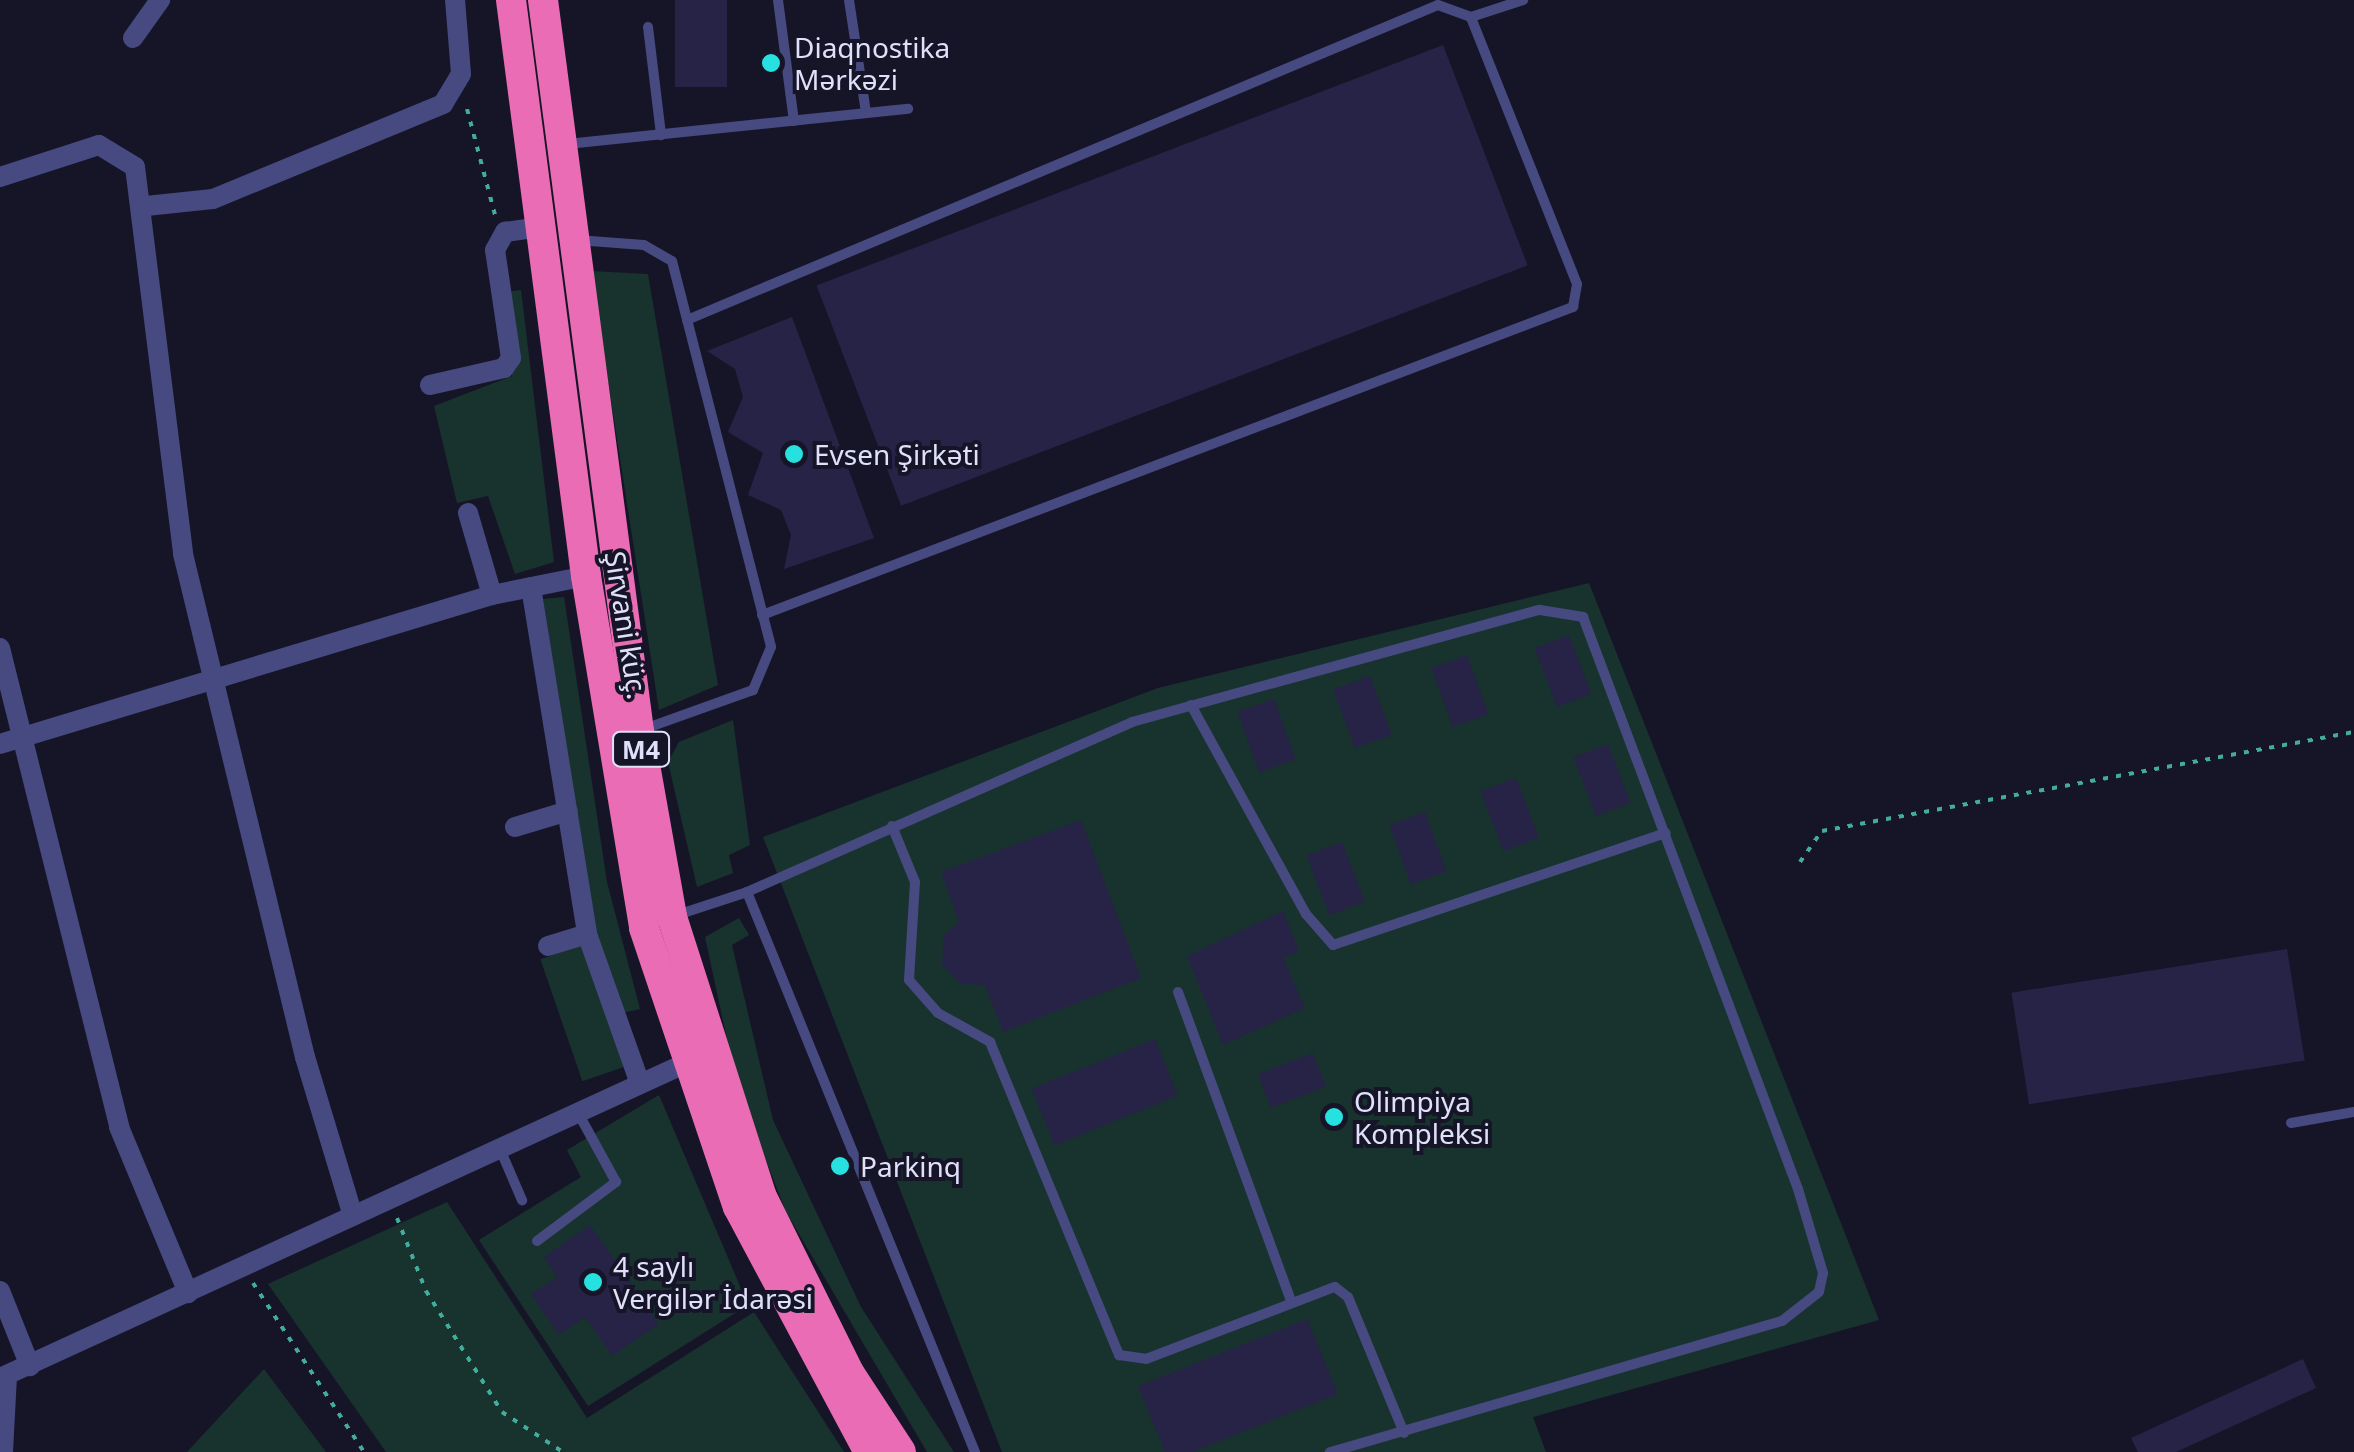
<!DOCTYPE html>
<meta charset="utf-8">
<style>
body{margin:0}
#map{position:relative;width:2354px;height:1452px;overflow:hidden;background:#161528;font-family:"Noto Sans",sans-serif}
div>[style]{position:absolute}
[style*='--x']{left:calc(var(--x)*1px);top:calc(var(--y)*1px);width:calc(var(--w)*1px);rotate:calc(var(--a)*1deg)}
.green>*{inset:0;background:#18322e;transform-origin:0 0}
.building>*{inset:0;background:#272347;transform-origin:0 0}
.path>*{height:4px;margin-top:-2px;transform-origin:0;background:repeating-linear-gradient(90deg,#42ad9c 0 5px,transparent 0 13px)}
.lane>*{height:10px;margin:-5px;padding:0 5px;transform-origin:5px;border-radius:5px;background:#464a81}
.street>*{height:20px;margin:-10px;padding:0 10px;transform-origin:10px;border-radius:10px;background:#464a81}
.highway>*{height:30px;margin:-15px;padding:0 15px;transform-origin:15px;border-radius:15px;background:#ea6cb5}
.dots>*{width:28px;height:28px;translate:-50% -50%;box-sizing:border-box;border:5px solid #161528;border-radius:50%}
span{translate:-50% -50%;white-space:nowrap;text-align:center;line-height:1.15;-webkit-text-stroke:8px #161528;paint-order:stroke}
.shield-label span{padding:2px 8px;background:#161528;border:2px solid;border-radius:8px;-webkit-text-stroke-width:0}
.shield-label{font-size:25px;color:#e1e0fb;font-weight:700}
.poi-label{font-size:28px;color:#e1e0fb}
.left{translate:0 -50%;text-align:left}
.street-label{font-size:28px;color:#e1e0fb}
</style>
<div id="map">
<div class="green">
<div style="clip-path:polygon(591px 271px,648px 274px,718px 685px,659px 710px)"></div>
<div style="clip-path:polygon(521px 290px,554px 562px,515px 574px,488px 496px,457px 503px,434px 406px,512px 376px,507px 292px)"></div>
<div style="clip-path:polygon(1589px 583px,1879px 1320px,1533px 1417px,1546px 1452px,1002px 1452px,763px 837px,1158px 688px)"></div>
<div style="clip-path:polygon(564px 597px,607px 882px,640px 1009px,617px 1014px,596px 942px,543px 599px)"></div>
<div style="clip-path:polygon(733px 720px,750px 845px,729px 855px,733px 873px,697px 887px,668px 762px,679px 742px)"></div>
<div style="clip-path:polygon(739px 918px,749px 935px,732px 945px,773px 1120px,861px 1307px,954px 1452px,927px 1452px,786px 1212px,737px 1086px,705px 937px)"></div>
<div style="left:582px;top:945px;width:129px;height:44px;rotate:71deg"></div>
<div style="clip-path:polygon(659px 1095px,748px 1305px,588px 1406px,479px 1240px,581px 1177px,567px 1150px)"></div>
<div style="clip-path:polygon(447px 1202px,587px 1418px,754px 1312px,844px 1452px,386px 1452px,268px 1284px)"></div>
<div style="clip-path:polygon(264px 1369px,326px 1452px,187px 1452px)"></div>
</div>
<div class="building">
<div style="left:675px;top:0;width:52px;height:87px"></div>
<div style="left:1443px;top:45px;width:236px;height:671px;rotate:69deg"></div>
<div style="clip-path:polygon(792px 317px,874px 538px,784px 569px,791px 535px,781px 510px,748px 495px,763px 453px,728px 432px,743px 397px,735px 369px,707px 351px)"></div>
<div style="left:1569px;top:635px;width:63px;height:37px;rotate:69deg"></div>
<div style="left:1467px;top:655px;width:63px;height:38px;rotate:70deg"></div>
<div style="left:1370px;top:676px;width:63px;height:39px;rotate:70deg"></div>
<div style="left:1274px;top:699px;width:64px;height:39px;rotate:70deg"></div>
<div style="left:1608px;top:744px;width:63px;height:37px;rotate:69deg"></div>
<div style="left:1516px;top:778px;width:64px;height:38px;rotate:69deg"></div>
<div style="left:1425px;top:812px;width:63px;height:38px;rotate:70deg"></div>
<div style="clip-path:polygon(1081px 820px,1141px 978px,1003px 1032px,985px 985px,961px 984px,942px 964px,944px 935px,959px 922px,941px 872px)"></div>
<div style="left:1342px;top:842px;width:64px;height:38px;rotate:69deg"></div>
<div style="clip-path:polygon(1283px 911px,1299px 951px,1283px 958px,1305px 1008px,1223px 1045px,1187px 956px)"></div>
<div style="left:2287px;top:949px;width:113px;height:279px;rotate:81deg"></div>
<div style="left:1155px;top:1039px;width:61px;height:133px;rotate:68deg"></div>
<div style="left:1313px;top:1053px;width:36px;height:59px;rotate:69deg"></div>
<div style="clip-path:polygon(590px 1225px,659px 1324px,612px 1356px,585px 1317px,559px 1335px,531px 1294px,557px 1277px,544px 1257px)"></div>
<div style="clip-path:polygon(1307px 1319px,1338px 1394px,1192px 1452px,1165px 1452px,1138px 1386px)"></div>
<div style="clip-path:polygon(2303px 1359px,2316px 1388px,2176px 1452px,2138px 1452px,2131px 1438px)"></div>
</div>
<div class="path">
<div style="--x:467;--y:109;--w:110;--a:75.2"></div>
<div style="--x:1800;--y:862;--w:38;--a:-55"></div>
<div style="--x:1822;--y:831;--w:541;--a:-10.54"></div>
<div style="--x:397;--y:1218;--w:79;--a:68.3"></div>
<div style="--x:426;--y:1291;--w:143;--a:57.9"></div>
<div style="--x:502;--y:1412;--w:73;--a:33.3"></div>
<div style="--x:253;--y:1283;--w:202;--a:56.7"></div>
</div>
<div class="lane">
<div style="--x:778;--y:0;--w:122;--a:82.5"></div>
<div style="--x:849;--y:0;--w:114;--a:81.4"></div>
<div style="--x:648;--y:27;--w:109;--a:83.1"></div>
<div style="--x:567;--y:144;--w:343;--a:-5.9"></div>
<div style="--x:577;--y:240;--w:67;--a:4.3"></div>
<div style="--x:644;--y:245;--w:32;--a:30"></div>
<div style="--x:672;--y:261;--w:398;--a:75.6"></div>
<div style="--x:771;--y:647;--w:47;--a:112.7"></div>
<div style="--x:753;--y:690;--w:116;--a:160.3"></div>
<div style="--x:687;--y:320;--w:814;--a:-22.76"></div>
<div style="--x:1438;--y:5;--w:35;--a:20"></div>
<div style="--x:1471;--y:17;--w:55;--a:-18.1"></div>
<div style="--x:762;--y:615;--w:868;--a:-20.8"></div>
<div style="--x:1573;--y:307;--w:23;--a:-80"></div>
<div style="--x:1577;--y:284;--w:287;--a:-111.7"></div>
<div style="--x:1191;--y:705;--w:239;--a:61.2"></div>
<div style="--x:1306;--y:914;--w:41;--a:48.9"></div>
<div style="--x:1333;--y:945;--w:351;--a:-18.6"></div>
<div style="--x:892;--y:826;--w:61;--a:67.7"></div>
<div style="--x:915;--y:882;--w:98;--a:93.5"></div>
<div style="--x:909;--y:980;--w:44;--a:48.7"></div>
<div style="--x:938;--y:1013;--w:60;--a:29.1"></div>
<div style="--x:990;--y:1042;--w:339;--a:67.6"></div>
<div style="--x:1119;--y:1355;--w:27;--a:8"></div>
<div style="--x:1146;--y:1359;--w:202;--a:-20.9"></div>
<div style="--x:1335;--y:1287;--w:16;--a:38"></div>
<div style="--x:1348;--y:1297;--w:147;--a:67.6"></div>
<div style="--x:747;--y:892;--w:421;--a:-23.8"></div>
<div style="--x:1132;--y:722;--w:423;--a:-15.4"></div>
<div style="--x:1540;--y:610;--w:44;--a:9.2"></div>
<div style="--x:1583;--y:617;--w:611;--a:69.4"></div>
<div style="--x:1798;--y:1189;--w:88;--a:73.4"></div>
<div style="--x:1823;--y:1273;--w:19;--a:102"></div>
<div style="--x:1819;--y:1292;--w:47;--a:141.9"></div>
<div style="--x:1782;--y:1321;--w:471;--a:163.8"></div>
<div style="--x:677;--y:915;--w:74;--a:-18.2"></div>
<div style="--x:747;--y:892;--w:605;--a:67.85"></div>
<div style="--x:1178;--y:992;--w:329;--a:69.9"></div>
<div style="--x:2291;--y:1123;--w:64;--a:-9.9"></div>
<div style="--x:500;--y:1149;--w:56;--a:66.7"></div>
<div style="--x:537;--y:1241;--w:99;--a:-36.8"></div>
<div style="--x:616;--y:1182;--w:79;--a:-118.8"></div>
</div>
<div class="street">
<div style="--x:133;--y:38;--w:47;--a:-54.6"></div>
<div style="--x:0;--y:177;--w:104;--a:-17.9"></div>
<div style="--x:99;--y:145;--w:42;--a:31.4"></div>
<div style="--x:135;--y:167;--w:390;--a:82.9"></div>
<div style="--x:183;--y:554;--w:518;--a:76.37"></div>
<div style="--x:305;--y:1057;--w:163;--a:73.2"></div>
<div style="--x:146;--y:206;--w:67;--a:-6"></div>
<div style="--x:213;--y:199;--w:249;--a:-22.4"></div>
<div style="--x:443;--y:104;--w:35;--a:-59"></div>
<div style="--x:461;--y:74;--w:74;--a:-94.6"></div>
<div style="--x:430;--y:385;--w:76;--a:-12.9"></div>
<div style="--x:504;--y:368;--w:12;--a:-55"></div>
<div style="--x:511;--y:358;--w:109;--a:-98.4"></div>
<div style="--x:495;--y:250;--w:21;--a:-61"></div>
<div style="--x:505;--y:232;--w:36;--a:-8"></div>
<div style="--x:468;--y:513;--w:85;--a:73.7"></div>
<div style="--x:531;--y:587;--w:351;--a:80.8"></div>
<div style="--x:587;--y:934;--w:159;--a:70.5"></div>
<div style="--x:0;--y:648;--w:494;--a:76"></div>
<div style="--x:119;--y:1127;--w:180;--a:67.4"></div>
<div style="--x:0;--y:744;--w:514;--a:-16.85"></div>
<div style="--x:492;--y:595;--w:96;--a:-11.4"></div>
<div style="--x:515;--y:827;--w:55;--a:-16.8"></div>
<div style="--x:548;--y:946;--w:41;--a:-17.1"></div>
<div style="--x:0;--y:1291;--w:81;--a:68.2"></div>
<div style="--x:0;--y:1378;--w:753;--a:-24.66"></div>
<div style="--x:3;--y:1452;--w:77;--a:-87"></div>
</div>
<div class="highway">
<div style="--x:511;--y:0;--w:581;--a:82.58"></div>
<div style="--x:586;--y:576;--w:357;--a:80.6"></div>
<div style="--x:644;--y:928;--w:294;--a:71.4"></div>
<div style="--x:738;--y:1207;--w:278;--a:61.9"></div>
<div style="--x:543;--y:0;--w:737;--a:82.52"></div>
<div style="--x:639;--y:731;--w:189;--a:79.9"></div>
<div style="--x:672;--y:917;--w:294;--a:72.2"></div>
<div style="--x:762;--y:1197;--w:198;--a:63.6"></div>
<div style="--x:850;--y:1374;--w:93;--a:56.8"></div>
</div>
<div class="dots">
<div style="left:771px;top:63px;background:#27e0e0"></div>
<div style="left:794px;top:454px;background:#27e0e0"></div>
<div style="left:1334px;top:1117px;background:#27e0e0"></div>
<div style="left:840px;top:1166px;background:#27e0e0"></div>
<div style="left:593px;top:1282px;background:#27e0e0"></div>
</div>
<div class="shield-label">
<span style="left:641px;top:749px">M4</span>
</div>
<div class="poi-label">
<span class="left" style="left:794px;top:63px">Diaqnostika<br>Mərkəzi</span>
<span class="left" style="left:814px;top:454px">Evsen Şirkəti</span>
<span class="left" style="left:1354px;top:1117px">Olimpiya<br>Kompleksi</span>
<span class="left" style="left:860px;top:1166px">Parkinq</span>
<span class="left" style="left:613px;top:1282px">4 saylı<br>Vergilər İdarəsi</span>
</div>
<div class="street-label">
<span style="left:627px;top:625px;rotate:81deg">Şirvani küç.</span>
</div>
</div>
